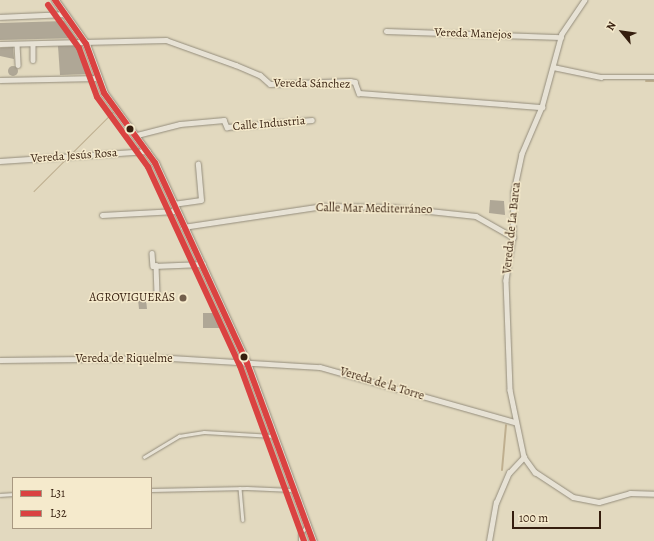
<!DOCTYPE html>
<meta charset="utf-8">
<style>
body{margin:0}
#map{position:relative;width:654px;height:541px;overflow:hidden;background:#e2d9bf;font-family:Alegreya,serif}
div>[style]{position:absolute}
[style*='--x']{left:calc(var(--x)*1px);top:calc(var(--y)*1px);width:calc(var(--w)*1px);rotate:calc(var(--a)*1deg)}
.water>*{inset:0;background:#bfaf8f;transform-origin:0 0}
.stream>*{height:2px;margin:-1px;padding:0 1px;transform-origin:1px;border-radius:1px;background:#bfaf8f}
.building>*{inset:0;background:#afa796}
.round{border-radius:50%}
.roads{filter:drop-shadow(0 0 1px #948d7c) drop-shadow(0 0 1px #948d7c)}
.lane>*{height:2.5px;margin:-1.25px;padding:0 1.25px;transform-origin:1.25px;border-radius:1.25px;background:#e7e2d5}
.street>*{height:4.5px;margin:-2.25px;padding:0 2.25px;transform-origin:2.25px;border-radius:2.25px;background:#e7e2d5}
.secondary>*{height:7px;margin:-3.5px;padding:0 3.5px;transform-origin:3.5px;border-radius:3.5px;background:#e7e2d5}
.bus-1>*{height:6px;margin:-3px;padding:0 3px;transform-origin:3px;border-radius:3px;background:#da4241}
.bus-2>*{height:6px;margin:-3px;padding:0 3px;transform-origin:3px;border-radius:3px;background:#da4241}
.dots>*{width:11px;height:11px;translate:-50% -50%;box-sizing:border-box;border:2px solid #f5eacc;border-radius:50%}
span{translate:-50% -50%;white-space:nowrap;text-align:center;line-height:1.15;-webkit-text-stroke:3px #f5eacc;paint-order:stroke}
.street-label{font-size:12px;color:#351e0e}
.poi-label{font-size:12px;color:#351e0e}
.right{translate:-100% -50%;text-align:right}
.legend{position:absolute;left:12px;top:477px;width:140px;height:52px;box-sizing:border-box;background:#f5eacc;border:1px solid #a89880;margin:0;padding:5px 7px;list-style:none;font-size:12px;color:#351e0e}
.legend li{display:flex;align-items:center;gap:8px;height:20px}
.legend b{width:20px;border:1px solid #a89880}
.north{position:absolute;left:602px;top:12px;width:40px;height:40px;-webkit-text-stroke:3px #f5eacc;paint-order:stroke;rotate:299deg;font-size:11px;font-weight:700;line-height:16px;text-align:center;color:#351e0e}
.north::after{content:'';display:block;margin:auto;width:14px;height:18px;background:#351e0e;clip-path:polygon(50% 0,100% 100%,50% 72%,0 100%)}
.scale{position:absolute;left:512px;top:511px;width:89px;height:18px;box-sizing:border-box;border:2px solid #351e0e;border-top:0;padding-left:5px;font-size:12px;line-height:14px;white-space:nowrap;color:#351e0e;-webkit-text-stroke:3px #f5eacc;paint-order:stroke}
</style>
<div id="map">
<div class="water">
<div style="left:114px;top:111px;width:1px;height:114px;rotate:45deg"></div>
</div>
<div class="stream">
<div style="--x:646;--y:81;--w:8;--a:0"></div>
<div style="--x:502;--y:470;--w:45;--a:-84.9"></div>
</div>
<div class="building">
<div style="clip-path:polygon(64px 21px,76px 38px,0 40px,0 23px)"></div>
<div style="clip-path:polygon(58px 46px,81px 46px,89px 74px,60px 75px)"></div>
<div style="clip-path:polygon(13px 47px,14px 59px,0 56px,0 48px)"></div>
<div class="round" style="left:8px;top:66px;width:10px;height:10px"></div>
<div style="clip-path:polygon(490px 200px,504px 201px,505px 215px,489px 213px)"></div>
<div style="clip-path:polygon(138px 299px,146px 299px,147px 309px,139px 309px)"></div>
<div style="clip-path:polygon(203px 313px,218px 313px,225px 328px,203px 328px)"></div>
</div>
<div class="roads">
<div class="lane">
<div style="--x:144;--y:457;--w:41;--a:-31"></div>
<div style="--x:179;--y:436;--w:25;--a:-9"></div>
<div style="--x:204;--y:432;--w:69;--a:3.3"></div>
<div style="--x:240;--y:488;--w:32;--a:85"></div>
<div style="--x:151;--y:490;--w:96;--a:-1.2"></div>
<div style="--x:247;--y:488;--w:45;--a:2.5"></div>
<div style="--x:0;--y:495;--w:13;--a:-4"></div>
<div style="--x:300;--y:541;--w:7;--a:-90"></div>
<div style="--x:300;--y:534;--w:11;--a:-49"></div>
</div>
<div class="street">
<div style="--x:585;--y:0;--w:41;--a:124.1"></div>
<div style="--x:562;--y:34;--w:76;--a:105.3"></div>
<div style="--x:542;--y:107;--w:51;--a:113.1"></div>
<div style="--x:522;--y:154;--w:39;--a:102"></div>
<div style="--x:514;--y:192;--w:45;--a:91.3"></div>
<div style="--x:513;--y:237;--w:44;--a:99.2"></div>
<div style="--x:506;--y:280;--w:110;--a:87.9"></div>
<div style="--x:510;--y:390;--w:68;--a:78.2"></div>
<div style="--x:524;--y:457;--w:19;--a:54"></div>
<div style="--x:535;--y:472;--w:45;--a:33.3"></div>
<div style="--x:573;--y:497;--w:26;--a:11"></div>
<div style="--x:599;--y:502;--w:32;--a:-16"></div>
<div style="--x:630;--y:493;--w:24;--a:2"></div>
<div style="--x:0;--y:17;--w:65;--a:-2.6"></div>
<div style="--x:386;--y:31;--w:175;--a:2"></div>
<div style="--x:0;--y:44;--w:166;--a:-1.4"></div>
<div style="--x:166;--y:40;--w:74;--a:19.7"></div>
<div style="--x:236;--y:65;--w:26;--a:23"></div>
<div style="--x:260;--y:75;--w:13;--a:42"></div>
<div style="--x:270;--y:84;--w:80;--a:-2.1"></div>
<div style="--x:350;--y:81;--w:5;--a:11"></div>
<div style="--x:355;--y:82;--w:12;--a:70"></div>
<div style="--x:359;--y:93;--w:184;--a:4.4"></div>
<div style="--x:17;--y:44;--w:21;--a:87"></div>
<div style="--x:33;--y:44;--w:16;--a:90"></div>
<div style="--x:553;--y:67;--w:49;--a:11.8"></div>
<div style="--x:601;--y:77;--w:53;--a:0"></div>
<div style="--x:0;--y:80;--w:98;--a:-1.2"></div>
<div style="--x:137;--y:135;--w:44;--a:-14.3"></div>
<div style="--x:180;--y:124;--w:44;--a:-5.2"></div>
<div style="--x:224;--y:120;--w:8;--a:67"></div>
<div style="--x:227;--y:127;--w:85;--a:-4.7"></div>
<div style="--x:0;--y:161;--w:148;--a:-3.9"></div>
<div style="--x:173;--y:204;--w:28;--a:-8"></div>
<div style="--x:201;--y:200;--w:36;--a:-95"></div>
<div style="--x:102;--y:215;--w:74;--a:-3.1"></div>
<div style="--x:183;--y:227;--w:143;--a:-8.5"></div>
<div style="--x:324;--y:206;--w:68;--a:0.8"></div>
<div style="--x:392;--y:207;--w:84;--a:6.1"></div>
<div style="--x:476;--y:216;--w:43;--a:29.6"></div>
<div style="--x:152;--y:253;--w:13;--a:86"></div>
<div style="--x:153;--y:266;--w:50;--a:-2.3"></div>
<div style="--x:156;--y:265;--w:29;--a:88"></div>
<div style="--x:0;--y:360;--w:171;--a:-0.7"></div>
<div style="--x:171;--y:358;--w:149;--a:3.5"></div>
<div style="--x:320;--y:367;--w:203;--a:15.8"></div>
<div style="--x:489;--y:541;--w:39;--a:-80"></div>
<div style="--x:496;--y:503;--w:33;--a:-67"></div>
<div style="--x:509;--y:473;--w:22;--a:-47"></div>
</div>
<div class="secondary">
<div style="--x:55;--y:0;--w:54;--a:54.8"></div>
<div style="--x:86;--y:44;--w:52;--a:69.8"></div>
<div style="--x:104;--y:93;--w:87;--a:53.9"></div>
<div style="--x:155;--y:163;--w:220;--a:65.3"></div>
<div style="--x:247;--y:363;--w:190;--a:69.7"></div>
</div>
</div>
<div class="bus-1">
<div style="--x:55;--y:0;--w:54;--a:54.8"></div>
<div style="--x:86;--y:44;--w:52;--a:69.8"></div>
<div style="--x:104;--y:93;--w:87;--a:53.9"></div>
<div style="--x:155;--y:163;--w:220;--a:65.3"></div>
<div style="--x:247;--y:363;--w:190;--a:69.7"></div>
</div>
<div class="bus-2">
<div style="--x:48;--y:5;--w:53;--a:54.2"></div>
<div style="--x:79;--y:48;--w:52;--a:69.8"></div>
<div style="--x:97;--y:97;--w:87;--a:53.9"></div>
<div style="--x:148;--y:167;--w:219;--a:65.2"></div>
<div style="--x:240;--y:366;--w:186;--a:69.9"></div>
</div>
<div class="dots">
<div style="left:130px;top:129px;background:#351e0e"></div>
<div style="left:183px;top:298px;background:#725f4c"></div>
<div style="left:244px;top:357px;background:#351e0e"></div>
</div>
<div class="street-label">
<span style="left:473px;top:34px;rotate:2deg">Vereda Manejos</span>
<span style="left:312px;top:84px;rotate:1deg">Vereda Sánchez</span>
<span style="left:269px;top:124px;rotate:-5deg">Calle Industria</span>
<span style="left:74px;top:156px;rotate:-4deg">Vereda Jesús Rosa</span>
<span style="left:374px;top:209px;rotate:1deg">Calle Mar Mediterráneo</span>
<span style="left:512px;top:228px;rotate:-84deg">Vereda de La Barca</span>
<span style="left:124px;top:359px">Vereda de Riquelme</span>
<span style="left:382px;top:384px;rotate:17deg">Vereda de la Torre</span>
</div>
<div class="poi-label">
<span class="right" style="left:175px;top:298px">AGROVIGUERAS</span>
</div>
<ul class="legend">
<li><b style="height:5px;background:#da4241"></b>L31</li>
<li><b style="height:5px;background:#da4241"></b>L32</li>
</ul>
<div class="north">N</div>
<div class="scale">100 m</div>
</div>
